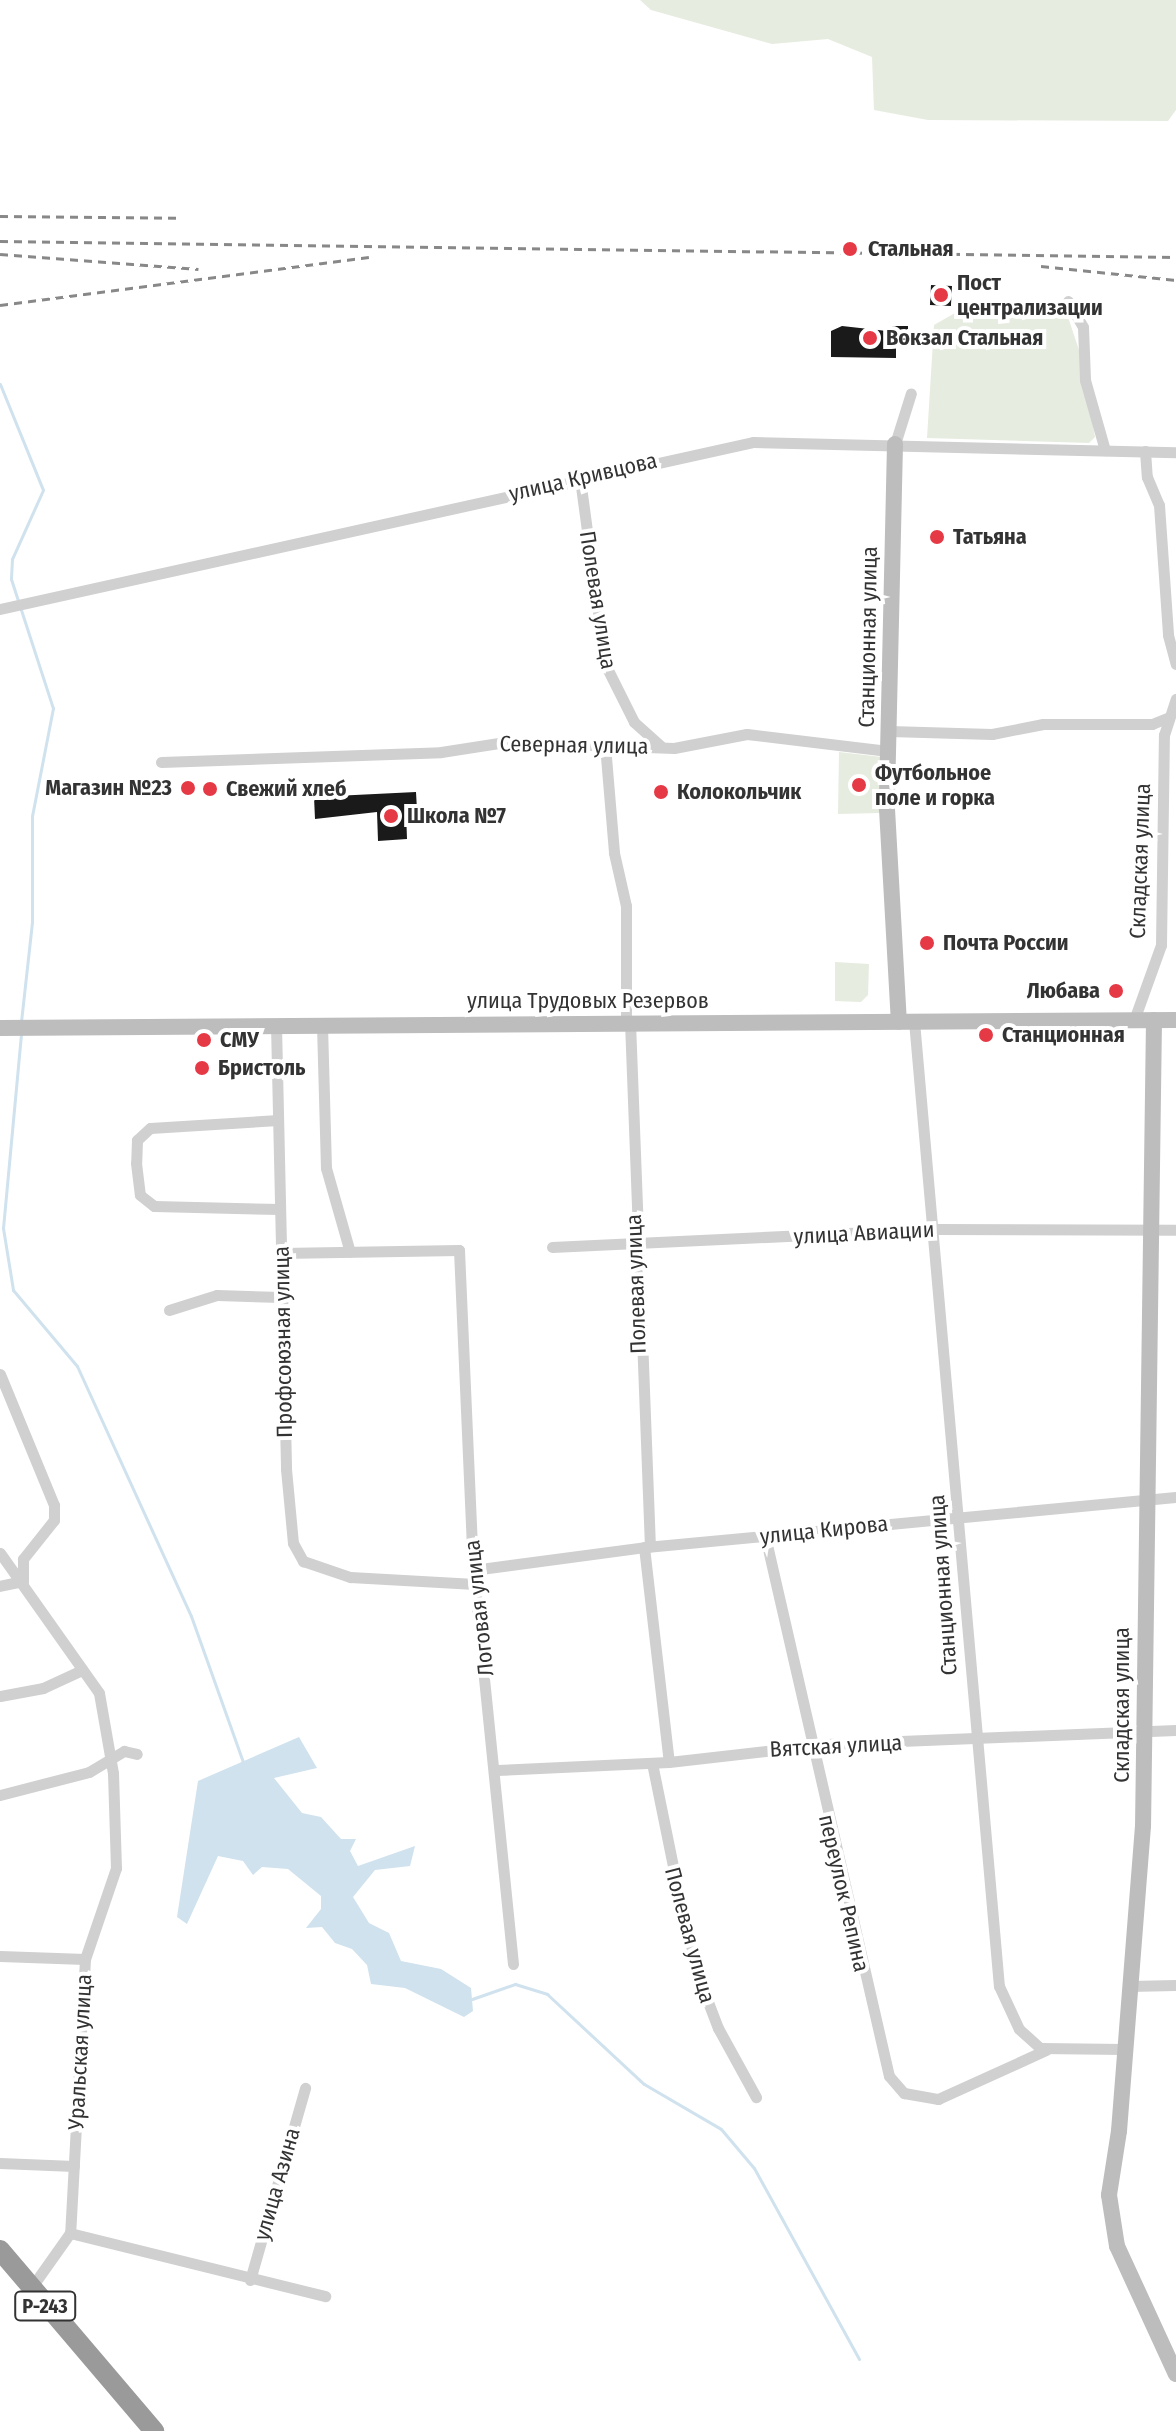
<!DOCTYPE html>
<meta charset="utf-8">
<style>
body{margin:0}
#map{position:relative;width:1176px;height:2431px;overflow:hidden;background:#fff;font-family:"Fira Sans Condensed",sans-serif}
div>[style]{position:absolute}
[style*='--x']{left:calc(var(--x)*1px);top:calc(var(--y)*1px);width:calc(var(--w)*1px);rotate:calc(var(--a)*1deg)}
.green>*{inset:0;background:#e6ecdf}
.water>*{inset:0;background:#cfe2ee}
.stream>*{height:3px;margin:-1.5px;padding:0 1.5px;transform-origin:1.5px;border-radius:1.5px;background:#cfe2ee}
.building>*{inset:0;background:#1a1a1a;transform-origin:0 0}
.street>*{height:11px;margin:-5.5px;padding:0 5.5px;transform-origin:5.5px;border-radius:5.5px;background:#d0d0d0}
.secondary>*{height:16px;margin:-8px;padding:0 8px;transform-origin:8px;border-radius:8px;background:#bdbdbd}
.highway>*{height:20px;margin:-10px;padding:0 10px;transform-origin:10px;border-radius:10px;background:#9a9a9a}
.rail>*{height:3px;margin-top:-1.5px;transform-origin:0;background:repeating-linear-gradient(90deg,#888 0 8px,transparent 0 14px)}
.dots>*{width:22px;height:22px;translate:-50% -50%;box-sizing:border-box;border:4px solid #fff;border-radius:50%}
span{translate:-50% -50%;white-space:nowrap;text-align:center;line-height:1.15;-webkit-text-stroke:8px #fff;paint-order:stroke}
.shield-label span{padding:2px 6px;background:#fff;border:2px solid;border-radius:6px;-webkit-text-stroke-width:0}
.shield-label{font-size:20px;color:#333;font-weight:700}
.poi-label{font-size:22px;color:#333;font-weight:700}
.left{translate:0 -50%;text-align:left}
.right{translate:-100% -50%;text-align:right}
.street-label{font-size:22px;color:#333}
</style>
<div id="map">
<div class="green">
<div style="clip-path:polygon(640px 0,1176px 0,1176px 110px,1168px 121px,928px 120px,874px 110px,872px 57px,828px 39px,772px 44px,651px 10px)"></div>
<div style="clip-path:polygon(976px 301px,1019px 310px,1047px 310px,1063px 302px,1081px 356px,1095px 437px,1089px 443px,927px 438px,934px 325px)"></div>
<div style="clip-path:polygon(839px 752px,882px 757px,879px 813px,838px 814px)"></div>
<div style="clip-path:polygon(835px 962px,869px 964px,868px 995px,861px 1002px,835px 1001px)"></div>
</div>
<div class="water">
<div style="clip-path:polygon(299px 1737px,317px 1768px,274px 1778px,302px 1813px,321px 1817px,341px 1839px,356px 1839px,350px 1851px,358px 1866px,415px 1846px,410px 1866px,375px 1870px,353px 1897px,369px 1923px,389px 1933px,401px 1961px,441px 1969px,471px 1988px,473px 2011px,464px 2017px,405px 1988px,371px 1984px,367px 1965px,352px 1949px,335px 1943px,322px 1927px,306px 1928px,321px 1909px,321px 1896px,288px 1869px,262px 1867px,253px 1875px,243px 1861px,218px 1856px,187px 1924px,177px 1917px,198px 1781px)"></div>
</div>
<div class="stream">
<div style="--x:0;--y:384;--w:114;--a:67.9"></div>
<div style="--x:43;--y:490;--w:76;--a:114.2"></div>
<div style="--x:12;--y:559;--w:20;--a:93"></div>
<div style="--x:11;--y:579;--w:136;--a:72"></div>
<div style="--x:53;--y:708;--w:110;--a:101"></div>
<div style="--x:32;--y:816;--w:106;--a:90"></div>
<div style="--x:32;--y:922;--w:101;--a:96.3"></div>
<div style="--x:21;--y:1034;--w:195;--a:95.3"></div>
<div style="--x:3;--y:1228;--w:63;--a:80.8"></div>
<div style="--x:13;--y:1290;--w:99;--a:49.9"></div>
<div style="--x:77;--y:1366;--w:275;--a:65.5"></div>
<div style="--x:191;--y:1616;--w:155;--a:70.4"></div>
<div style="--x:472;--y:1999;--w:46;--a:-19.2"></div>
<div style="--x:515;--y:1984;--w:34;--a:17"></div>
<div style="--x:547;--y:1994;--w:132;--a:42.9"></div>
<div style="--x:644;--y:2084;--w:89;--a:30.3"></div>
<div style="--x:721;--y:2129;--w:51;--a:49.8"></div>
<div style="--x:754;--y:2168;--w:218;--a:61.2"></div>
</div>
<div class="building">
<div style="left:931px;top:285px;width:21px;height:20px;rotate:3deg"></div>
<div style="clip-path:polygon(842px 326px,887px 331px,887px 326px,908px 326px,908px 346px,896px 345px,896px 358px,831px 357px,831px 331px)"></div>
<div style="clip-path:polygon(416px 792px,417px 810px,406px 811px,407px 839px,378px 841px,377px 812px,315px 819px,314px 797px)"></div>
</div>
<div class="street">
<div style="--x:1068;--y:301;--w:30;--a:60"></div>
<div style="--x:1083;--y:327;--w:53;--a:87.8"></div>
<div style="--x:1085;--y:380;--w:73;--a:74.1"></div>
<div style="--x:895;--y:444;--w:53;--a:-72.6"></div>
<div style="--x:1145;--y:451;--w:26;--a:86"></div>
<div style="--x:1147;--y:477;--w:30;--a:67"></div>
<div style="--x:1159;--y:505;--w:130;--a:86"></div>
<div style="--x:1168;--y:635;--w:30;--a:75"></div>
<div style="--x:580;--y:479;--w:187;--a:82.3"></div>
<div style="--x:605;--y:664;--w:65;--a:63.4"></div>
<div style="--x:634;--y:722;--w:36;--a:42"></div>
<div style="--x:0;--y:609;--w:771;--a:-12.5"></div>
<div style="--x:753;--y:442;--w:423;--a:1.4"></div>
<div style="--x:889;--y:731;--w:103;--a:1.7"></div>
<div style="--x:992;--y:734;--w:52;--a:-11.1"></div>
<div style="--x:1043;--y:724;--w:109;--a:0"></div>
<div style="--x:1152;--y:724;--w:18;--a:-22"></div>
<div style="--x:605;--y:745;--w:108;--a:85.2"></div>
<div style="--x:614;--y:853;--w:54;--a:77.2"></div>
<div style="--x:626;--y:906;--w:116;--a:90"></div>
<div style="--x:161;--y:762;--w:280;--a:-2"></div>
<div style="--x:441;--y:752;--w:65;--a:-8.9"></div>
<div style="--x:505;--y:742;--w:169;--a:2"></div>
<div style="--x:674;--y:748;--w:74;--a:-10.9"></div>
<div style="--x:747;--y:734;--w:142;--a:6.9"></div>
<div style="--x:1134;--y:1020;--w:80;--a:-70.2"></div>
<div style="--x:1161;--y:945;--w:210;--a:-89.2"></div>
<div style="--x:1164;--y:735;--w:38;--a:-72"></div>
<div style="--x:914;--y:1021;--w:969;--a:84.97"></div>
<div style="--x:999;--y:1986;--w:47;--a:65.1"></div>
<div style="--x:1019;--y:2029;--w:28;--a:42"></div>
<div style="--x:1040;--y:2048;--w:84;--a:0.7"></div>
<div style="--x:630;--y:1022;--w:525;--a:87.82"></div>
<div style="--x:276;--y:1025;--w:444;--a:88.7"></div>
<div style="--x:286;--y:1469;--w:74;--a:84.6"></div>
<div style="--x:293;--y:1543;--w:21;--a:61"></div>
<div style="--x:303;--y:1561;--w:50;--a:18.8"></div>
<div style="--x:350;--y:1577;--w:125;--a:3.2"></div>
<div style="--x:322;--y:1025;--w:143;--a:88.4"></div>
<div style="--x:326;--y:1168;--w:87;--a:74.1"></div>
<div style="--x:278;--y:1120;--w:128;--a:176.4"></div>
<div style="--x:150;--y:1128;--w:18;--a:137"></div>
<div style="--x:137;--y:1140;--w:23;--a:92"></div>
<div style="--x:136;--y:1163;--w:32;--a:83"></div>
<div style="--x:140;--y:1195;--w:18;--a:38"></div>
<div style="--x:154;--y:1206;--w:126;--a:1.4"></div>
<div style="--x:552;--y:1247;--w:383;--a:-2.7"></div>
<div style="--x:935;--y:1229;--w:241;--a:0.2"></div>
<div style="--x:281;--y:1253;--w:178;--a:-1"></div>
<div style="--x:459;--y:1250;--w:320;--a:87.5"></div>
<div style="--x:473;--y:1570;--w:396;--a:84.2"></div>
<div style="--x:169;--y:1310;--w:50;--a:-17.4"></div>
<div style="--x:217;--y:1295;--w:65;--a:1.8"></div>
<div style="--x:0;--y:1374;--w:142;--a:67.6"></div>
<div style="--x:54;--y:1505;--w:15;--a:90"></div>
<div style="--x:54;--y:1520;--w:50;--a:128.5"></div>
<div style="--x:23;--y:1559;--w:22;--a:90"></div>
<div style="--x:23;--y:1581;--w:24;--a:168"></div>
<div style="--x:765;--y:1536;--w:554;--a:77.07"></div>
<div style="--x:889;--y:2076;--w:23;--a:49"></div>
<div style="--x:904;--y:2093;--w:35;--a:10"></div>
<div style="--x:938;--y:2099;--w:119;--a:-24.4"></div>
<div style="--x:644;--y:1547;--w:216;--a:83.4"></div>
<div style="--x:0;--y:1553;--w:171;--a:54.7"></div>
<div style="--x:99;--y:1693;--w:81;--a:80.1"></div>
<div style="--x:113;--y:1773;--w:95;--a:88.2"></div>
<div style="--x:116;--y:1868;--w:96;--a:108.8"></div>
<div style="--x:85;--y:1959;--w:274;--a:93.1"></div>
<div style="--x:70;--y:2233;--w:67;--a:125.3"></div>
<div style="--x:473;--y:1570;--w:175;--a:-7.6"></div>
<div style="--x:646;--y:1547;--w:532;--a:-5.39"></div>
<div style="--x:0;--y:1696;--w:44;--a:-10.5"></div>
<div style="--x:43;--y:1688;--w:43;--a:-24.8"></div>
<div style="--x:652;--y:1763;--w:201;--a:78.5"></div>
<div style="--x:692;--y:1960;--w:73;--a:69.1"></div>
<div style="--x:718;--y:2028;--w:79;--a:61.2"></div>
<div style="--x:497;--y:1770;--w:172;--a:-2.7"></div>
<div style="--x:669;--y:1762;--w:159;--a:-6.5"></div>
<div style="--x:827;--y:1744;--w:349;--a:-2.3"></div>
<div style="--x:0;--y:1795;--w:92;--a:-14.5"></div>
<div style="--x:89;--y:1772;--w:41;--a:-31"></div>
<div style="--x:124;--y:1751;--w:13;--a:13"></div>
<div style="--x:0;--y:1956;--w:85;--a:2"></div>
<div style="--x:1129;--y:1986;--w:47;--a:-1.2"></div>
<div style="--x:0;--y:2163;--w:74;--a:2.3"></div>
<div style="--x:70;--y:2233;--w:263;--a:13.9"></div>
<div style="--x:250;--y:2280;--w:200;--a:-74"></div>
</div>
<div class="secondary">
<div style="--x:895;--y:444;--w:365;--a:91.3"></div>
<div style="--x:887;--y:809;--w:213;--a:86.8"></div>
<div style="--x:1154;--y:1020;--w:806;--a:90.78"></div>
<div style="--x:1143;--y:1826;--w:306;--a:94.5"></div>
<div style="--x:1119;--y:2131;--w:65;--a:98.9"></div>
<div style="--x:1109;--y:2195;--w:52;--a:81.1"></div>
<div style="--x:1117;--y:2246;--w:141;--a:65.3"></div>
<div style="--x:0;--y:1028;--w:1176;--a:-0.39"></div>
</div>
<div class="highway">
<div style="--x:0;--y:2250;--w:238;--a:49.6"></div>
</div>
<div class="rail">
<div style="--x:0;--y:216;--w:177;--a:0.6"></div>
<div style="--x:0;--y:241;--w:1176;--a:0.78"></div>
<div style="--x:0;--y:254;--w:199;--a:4.3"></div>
<div style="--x:1041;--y:266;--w:136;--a:5.9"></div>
<div style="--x:0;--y:305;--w:372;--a:-7.4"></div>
</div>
<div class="dots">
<div style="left:850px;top:249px;background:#e63946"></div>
<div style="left:941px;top:295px;background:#e63946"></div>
<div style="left:870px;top:338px;background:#e63946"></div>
<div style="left:937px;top:537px;background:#e63946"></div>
<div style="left:859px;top:785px;background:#e63946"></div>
<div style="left:188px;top:788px;background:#e63946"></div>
<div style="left:210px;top:789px;background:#e63946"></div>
<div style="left:661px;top:792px;background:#e63946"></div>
<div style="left:391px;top:816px;background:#e63946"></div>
<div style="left:927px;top:943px;background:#e63946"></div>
<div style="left:1116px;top:991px;background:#e63946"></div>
<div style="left:986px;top:1035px;background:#e63946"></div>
<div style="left:204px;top:1040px;background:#e63946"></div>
<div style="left:202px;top:1068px;background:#e63946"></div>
</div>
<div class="shield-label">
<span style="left:45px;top:2306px">Р-243</span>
</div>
<div class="poi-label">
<span class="left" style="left:868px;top:249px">Стальная</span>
<span class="left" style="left:957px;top:295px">Пост<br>централизации</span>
<span class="left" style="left:886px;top:338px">Вокзал Стальная</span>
<span class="left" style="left:953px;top:537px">Татьяна</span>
<span class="left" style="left:875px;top:785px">Футбольное<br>поле и горка</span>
<span class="right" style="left:172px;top:788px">Магазин №23</span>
<span class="left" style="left:226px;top:789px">Свежий хлеб</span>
<span class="left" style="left:677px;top:792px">Колокольчик</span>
<span class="left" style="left:407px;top:816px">Школа №7</span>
<span class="left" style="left:943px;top:943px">Почта России</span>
<span class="right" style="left:1100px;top:991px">Любава</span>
<span class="left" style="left:1002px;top:1035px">Станционная</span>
<span class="left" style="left:220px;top:1040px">СМУ</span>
<span class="left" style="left:218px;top:1068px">Бристоль</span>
</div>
<div class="street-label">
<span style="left:583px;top:477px;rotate:-13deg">улица Кривцова</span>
<span style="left:598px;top:600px;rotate:81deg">Полевая улица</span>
<span style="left:868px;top:637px;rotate:-89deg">Станционная улица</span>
<span style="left:574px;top:745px;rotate:1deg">Северная улица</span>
<span style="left:1140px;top:861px;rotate:-88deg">Складская улица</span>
<span style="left:588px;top:1001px">улица Трудовых Резервов</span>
<span style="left:864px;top:1233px;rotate:-3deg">улица Авиации</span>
<span style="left:636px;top:1284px;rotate:-92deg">Полевая улица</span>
<span style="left:283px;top:1342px;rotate:-91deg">Профсоюзная улица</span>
<span style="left:824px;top:1530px;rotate:-6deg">улица Кирова</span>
<span style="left:943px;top:1585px;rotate:-94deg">Станционная улица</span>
<span style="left:479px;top:1608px;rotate:-96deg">Логовая улица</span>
<span style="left:1122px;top:1705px;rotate:-90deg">Складская улица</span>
<span style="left:836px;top:1746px;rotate:-3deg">Вятская улица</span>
<span style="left:844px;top:1893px;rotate:77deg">переулок Репина</span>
<span style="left:690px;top:1935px;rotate:75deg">Полевая улица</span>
<span style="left:80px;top:2052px;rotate:-87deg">Уральская улица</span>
<span style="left:277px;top:2184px;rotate:-74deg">улица Азина</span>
</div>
</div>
